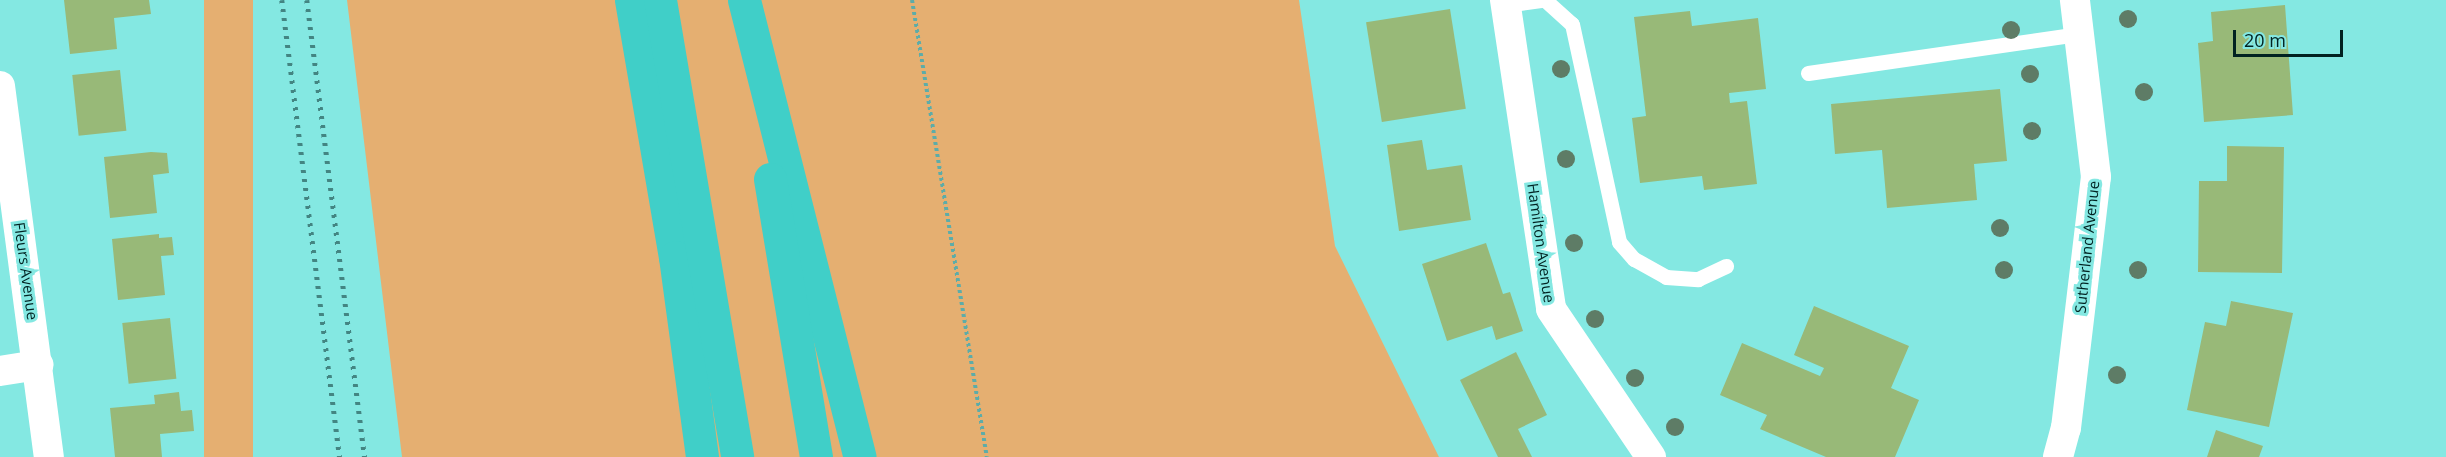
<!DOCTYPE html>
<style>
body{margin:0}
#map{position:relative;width:2446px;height:457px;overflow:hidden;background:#84e8e2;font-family:"Open Sans",sans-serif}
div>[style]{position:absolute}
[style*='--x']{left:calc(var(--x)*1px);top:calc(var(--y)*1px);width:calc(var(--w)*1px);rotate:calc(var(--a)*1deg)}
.green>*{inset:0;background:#e5af71;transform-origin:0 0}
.building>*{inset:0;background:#98b978;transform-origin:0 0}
.path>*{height:4px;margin-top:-2px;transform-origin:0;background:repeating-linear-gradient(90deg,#5daca8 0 3px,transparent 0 6px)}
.service>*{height:15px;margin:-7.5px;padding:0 7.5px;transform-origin:7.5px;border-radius:7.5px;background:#fff}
.minor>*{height:30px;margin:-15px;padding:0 15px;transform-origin:15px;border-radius:15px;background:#fff}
.motorway>*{height:33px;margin:-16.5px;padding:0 16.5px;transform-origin:16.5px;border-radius:16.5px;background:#40cfc8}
.rail>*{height:4.5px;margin-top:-2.25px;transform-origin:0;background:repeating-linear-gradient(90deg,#438582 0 3px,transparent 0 9px)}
.trees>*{width:18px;height:18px;margin:-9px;border-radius:50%;background:#5e7c66}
span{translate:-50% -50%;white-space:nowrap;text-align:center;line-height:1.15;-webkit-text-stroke:6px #84e8e2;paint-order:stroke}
.street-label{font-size:15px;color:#012221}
.scale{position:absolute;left:2233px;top:30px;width:110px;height:27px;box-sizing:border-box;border:3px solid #012221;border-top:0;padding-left:8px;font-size:18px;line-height:21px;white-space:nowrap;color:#012221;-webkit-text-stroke:4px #84e8e2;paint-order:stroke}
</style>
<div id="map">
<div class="green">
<div style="left:204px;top:0;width:49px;height:461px"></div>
<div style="clip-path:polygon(347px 0,1299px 0,1335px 246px,1439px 457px,402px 457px)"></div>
</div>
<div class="building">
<div style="clip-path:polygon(64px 0,149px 0,151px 14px,114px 18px,117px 49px,70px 54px)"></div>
<div style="clip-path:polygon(2285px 5px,2293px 115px,2204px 122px,2198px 43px,2213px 41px,2211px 12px)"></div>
<div style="left:1450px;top:9px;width:101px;height:85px;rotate:81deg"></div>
<div style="clip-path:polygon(1690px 11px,1692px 26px,1758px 18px,1766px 89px,1729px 93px,1730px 103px,1747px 101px,1757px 184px,1704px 190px,1702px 176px,1640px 183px,1632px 118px,1646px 116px,1634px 17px)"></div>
<div style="left:120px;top:70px;width:61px;height:48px;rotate:84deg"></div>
<div style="clip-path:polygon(2000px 89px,2007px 161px,1974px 164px,1977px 200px,1887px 208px,1882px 150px,1835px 154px,1831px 104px)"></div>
<div style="clip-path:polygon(1422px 140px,1427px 170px,1462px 165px,1471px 220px,1399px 231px,1387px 145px)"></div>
<div style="clip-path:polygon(2227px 146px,2284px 147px,2282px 273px,2198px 272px,2199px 181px,2227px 181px)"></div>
<div style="clip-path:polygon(151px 152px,167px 153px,169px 173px,153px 175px,157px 213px,110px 218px,104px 157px)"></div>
<div style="clip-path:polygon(159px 234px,159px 238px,172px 237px,174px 255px,161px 256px,165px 295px,118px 300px,112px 239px)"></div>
<div style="clip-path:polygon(1486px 243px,1503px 294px,1510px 292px,1523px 331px,1496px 340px,1492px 326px,1447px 341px,1422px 264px)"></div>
<div style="clip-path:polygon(2231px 301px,2293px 313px,2269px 427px,2187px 410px,2205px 322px,2226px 326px)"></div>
<div style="clip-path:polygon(1814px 306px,1909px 346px,1891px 388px,1919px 400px,1895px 457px,1826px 457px,1760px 429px,1767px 415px,1720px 395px,1742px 343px,1820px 376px,1824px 368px,1794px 355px)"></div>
<div style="left:170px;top:318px;width:61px;height:48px;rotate:84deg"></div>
<div style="clip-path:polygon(1516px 352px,1547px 415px,1518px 429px,1532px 457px,1498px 457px,1460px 380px)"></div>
<div style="clip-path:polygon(179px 392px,181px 411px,192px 410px,194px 431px,160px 434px,162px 457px,115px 457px,110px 408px,155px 404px,154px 395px)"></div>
<div style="clip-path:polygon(2216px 430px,2263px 446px,2259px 457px,2207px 457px)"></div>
</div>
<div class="path">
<div style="--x:912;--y:0;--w:463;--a:80.7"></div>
</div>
<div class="service">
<div style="--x:1545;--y:0;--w:36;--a:42"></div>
<div style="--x:1572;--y:24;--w:223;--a:77.8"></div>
<div style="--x:1619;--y:242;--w:23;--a:49"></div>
<div style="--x:1634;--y:259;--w:37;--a:29"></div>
<div style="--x:1666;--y:277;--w:32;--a:4"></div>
<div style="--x:1698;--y:279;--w:31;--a:-25"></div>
<div style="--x:1506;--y:5;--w:35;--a:-8"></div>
<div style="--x:1808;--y:73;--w:274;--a:-8.2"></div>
</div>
<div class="minor">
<div style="--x:1505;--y:0;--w:312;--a:81.5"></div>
<div style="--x:1551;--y:309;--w:179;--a:56"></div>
<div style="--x:0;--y:86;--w:374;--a:82.5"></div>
<div style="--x:0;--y:371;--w:39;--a:-9"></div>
<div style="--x:2058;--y:457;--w:30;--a:-75"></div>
<div style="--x:2066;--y:428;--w:253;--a:-83.2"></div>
<div style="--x:2096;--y:177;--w:178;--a:-96.8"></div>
</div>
<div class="motorway">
<div style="--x:631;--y:0;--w:261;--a:80.3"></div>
<div style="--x:675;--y:257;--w:202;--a:82.3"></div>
<div style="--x:660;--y:0;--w:463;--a:80.4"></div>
<div style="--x:744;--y:0;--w:471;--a:75.8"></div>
<div style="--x:770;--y:179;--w:282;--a:80.6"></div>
</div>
<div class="rail">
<div style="--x:282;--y:0;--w:461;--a:82.8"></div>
<div style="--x:307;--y:0;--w:461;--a:82.8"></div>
</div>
<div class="trees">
<div style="left:2128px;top:19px"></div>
<div style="left:2011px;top:30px"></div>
<div style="left:1561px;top:69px"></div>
<div style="left:2030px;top:74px"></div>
<div style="left:2144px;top:92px"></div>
<div style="left:2032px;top:131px"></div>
<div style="left:1566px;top:159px"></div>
<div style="left:2000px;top:228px"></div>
<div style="left:1574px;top:243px"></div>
<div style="left:2004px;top:270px"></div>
<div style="left:2138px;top:270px"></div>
<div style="left:1595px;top:319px"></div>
<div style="left:2117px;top:375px"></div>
<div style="left:1635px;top:378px"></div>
<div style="left:1675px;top:427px"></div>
</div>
<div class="street-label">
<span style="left:1541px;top:243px;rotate:82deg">Hamilton Avenue</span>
<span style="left:2087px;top:247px;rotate:-84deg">Sutherland Avenue</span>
<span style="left:26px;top:271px;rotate:82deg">Fleurs Avenue</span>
</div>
<div class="scale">20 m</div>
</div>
